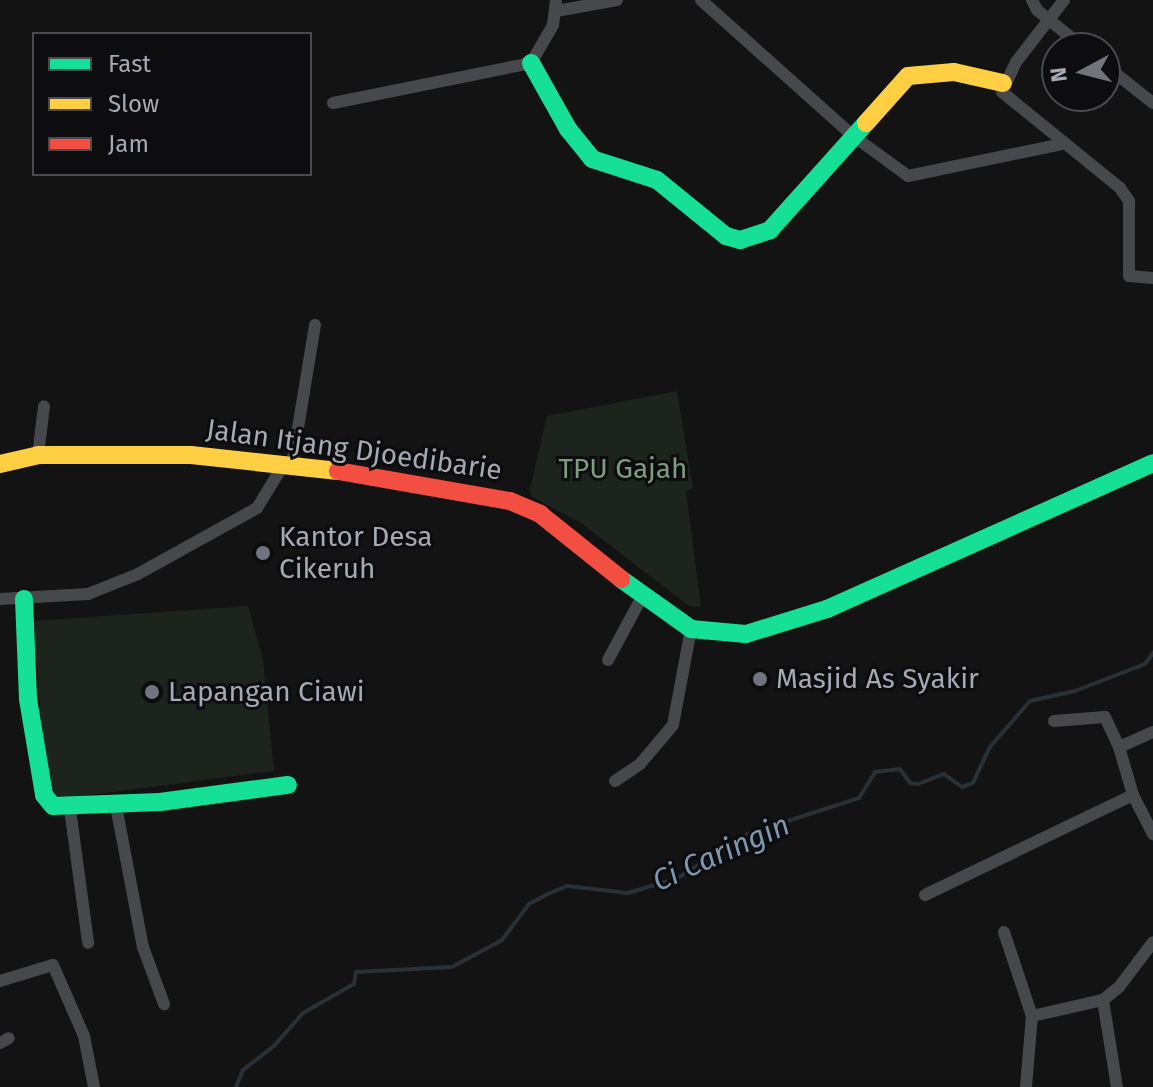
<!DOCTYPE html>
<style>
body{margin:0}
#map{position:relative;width:1153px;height:1087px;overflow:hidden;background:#131313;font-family:"Fira Sans",sans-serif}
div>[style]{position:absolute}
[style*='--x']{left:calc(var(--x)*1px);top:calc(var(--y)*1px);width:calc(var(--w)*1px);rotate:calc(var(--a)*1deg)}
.green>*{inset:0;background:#1d231d}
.stream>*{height:4px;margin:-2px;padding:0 2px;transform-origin:2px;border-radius:2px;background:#293036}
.street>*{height:12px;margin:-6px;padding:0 6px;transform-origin:6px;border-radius:6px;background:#47484b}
.fast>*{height:18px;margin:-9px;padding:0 9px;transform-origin:9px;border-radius:9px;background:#16e098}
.slow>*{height:18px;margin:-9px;padding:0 9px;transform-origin:9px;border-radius:9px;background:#ffcf43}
.jam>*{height:18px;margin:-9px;padding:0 9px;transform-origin:9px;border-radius:9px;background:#f24e42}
.dots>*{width:22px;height:22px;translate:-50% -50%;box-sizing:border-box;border:4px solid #0d0d0f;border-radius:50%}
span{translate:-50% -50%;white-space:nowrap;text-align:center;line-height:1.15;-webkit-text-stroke:6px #0d0d0f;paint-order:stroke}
.street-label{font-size:28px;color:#a4a9b4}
.park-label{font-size:28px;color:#7c9e7e}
.poi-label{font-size:28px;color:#a4a9b4}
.left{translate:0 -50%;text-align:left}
.water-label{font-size:30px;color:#7c97ae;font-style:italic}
.legend{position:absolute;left:32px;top:32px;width:280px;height:144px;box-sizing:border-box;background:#0d0d0f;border:2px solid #494b51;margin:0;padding:10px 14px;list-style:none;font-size:24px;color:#a4a9b4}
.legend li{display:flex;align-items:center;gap:16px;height:40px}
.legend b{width:40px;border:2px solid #494b51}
.north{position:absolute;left:1041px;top:32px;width:80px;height:80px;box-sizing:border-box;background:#0d0d0f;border:2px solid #494b51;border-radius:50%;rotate:263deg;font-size:22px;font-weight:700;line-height:32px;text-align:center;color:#a4a9b4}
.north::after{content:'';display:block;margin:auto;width:28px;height:36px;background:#71747c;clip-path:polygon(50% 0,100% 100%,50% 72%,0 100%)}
</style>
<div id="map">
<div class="green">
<div style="clip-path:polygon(677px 391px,693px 488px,686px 491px,701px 607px,689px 606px,581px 523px,532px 497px,530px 489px,547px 416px)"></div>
<div style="clip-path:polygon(248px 606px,263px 659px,274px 771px,59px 799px,51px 787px,42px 731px,34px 621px)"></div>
</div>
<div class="stream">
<div style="--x:236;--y:1087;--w:18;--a:-68"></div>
<div style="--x:243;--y:1070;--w:39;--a:-38"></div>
<div style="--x:274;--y:1046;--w:44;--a:-48.7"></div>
<div style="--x:303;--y:1013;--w:59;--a:-29.6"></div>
<div style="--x:354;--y:984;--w:12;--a:-81"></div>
<div style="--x:356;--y:972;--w:96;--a:-3"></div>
<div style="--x:452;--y:967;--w:57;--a:-28.4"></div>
<div style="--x:502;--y:940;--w:45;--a:-53.1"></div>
<div style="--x:529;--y:904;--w:24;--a:-28"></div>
<div style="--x:550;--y:893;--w:18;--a:-22"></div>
<div style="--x:567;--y:886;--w:61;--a:6.5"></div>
<div style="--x:628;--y:893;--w:52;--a:-16.7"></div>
<div style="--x:678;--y:878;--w:83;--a:-32.2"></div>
<div style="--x:748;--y:834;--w:117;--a:-18"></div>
<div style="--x:859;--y:798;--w:31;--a:-58"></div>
<div style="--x:875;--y:772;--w:25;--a:-7"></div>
<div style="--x:900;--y:769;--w:17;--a:54"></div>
<div style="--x:910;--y:783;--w:8;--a:7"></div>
<div style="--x:918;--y:784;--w:28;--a:-21"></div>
<div style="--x:944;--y:774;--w:22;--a:36"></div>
<div style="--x:962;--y:787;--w:12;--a:-20"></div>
<div style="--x:973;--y:783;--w:38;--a:-65"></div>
<div style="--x:989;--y:748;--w:62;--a:-48.9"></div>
<div style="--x:1030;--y:701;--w:46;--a:-12.5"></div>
<div style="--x:1075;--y:691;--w:75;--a:-21.1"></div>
<div style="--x:1145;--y:664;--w:14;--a:-54"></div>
</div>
<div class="street">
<div style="--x:701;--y:0;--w:203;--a:41.8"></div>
<div style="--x:852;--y:135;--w:69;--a:36.2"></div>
<div style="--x:908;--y:176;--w:157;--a:-11.7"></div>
<div style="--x:1032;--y:0;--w:11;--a:63"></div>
<div style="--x:1037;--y:10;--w:60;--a:39"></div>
<div style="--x:1064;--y:0;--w:78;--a:127.7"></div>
<div style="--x:1016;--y:62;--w:33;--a:115"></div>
<div style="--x:1002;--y:92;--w:152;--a:39.1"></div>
<div style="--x:1120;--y:188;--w:16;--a:55"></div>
<div style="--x:1129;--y:201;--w:75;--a:90"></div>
<div style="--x:1129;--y:276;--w:24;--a:5"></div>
<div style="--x:556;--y:11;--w:62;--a:-10.2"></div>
<div style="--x:1105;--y:65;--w:61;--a:38.4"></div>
<div style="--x:333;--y:103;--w:202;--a:-11.4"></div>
<div style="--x:531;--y:63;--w:44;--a:-59.9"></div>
<div style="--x:553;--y:25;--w:25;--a:-83"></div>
<div style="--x:38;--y:455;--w:49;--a:-83"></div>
<div style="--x:292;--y:464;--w:141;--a:-80.6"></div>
<div style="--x:0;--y:599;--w:88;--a:-3.3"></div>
<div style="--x:88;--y:594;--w:54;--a:-21.8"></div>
<div style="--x:138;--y:574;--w:136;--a:-29"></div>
<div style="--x:257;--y:508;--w:52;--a:-58.5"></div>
<div style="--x:608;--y:660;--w:74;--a:-61.7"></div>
<div style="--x:1054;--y:721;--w:51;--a:-4.5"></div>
<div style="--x:1105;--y:717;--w:33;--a:65"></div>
<div style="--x:1153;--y:732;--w:37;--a:156"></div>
<div style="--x:1119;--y:747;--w:50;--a:73.7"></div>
<div style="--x:1133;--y:795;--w:44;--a:62.9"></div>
<div style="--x:615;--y:781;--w:30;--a:-34"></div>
<div style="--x:640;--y:764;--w:51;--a:-49.8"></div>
<div style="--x:673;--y:725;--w:98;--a:-79.4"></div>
<div style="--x:116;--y:806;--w:144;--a:79.2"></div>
<div style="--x:143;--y:947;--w:61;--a:69.8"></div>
<div style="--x:70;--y:809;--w:135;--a:82.3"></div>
<div style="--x:925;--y:895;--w:231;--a:-25.7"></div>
<div style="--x:1004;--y:932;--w:89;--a:71.6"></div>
<div style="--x:0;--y:981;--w:55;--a:-16.8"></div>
<div style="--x:53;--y:965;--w:77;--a:66.4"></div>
<div style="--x:84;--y:1036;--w:52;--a:78.9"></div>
<div style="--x:1103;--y:1000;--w:88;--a:80.9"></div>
<div style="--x:0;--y:1043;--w:10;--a:-29"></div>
<div style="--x:1026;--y:1087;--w:71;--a:-85.2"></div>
<div style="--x:1032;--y:1016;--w:73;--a:-12.7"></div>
<div style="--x:1103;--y:1000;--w:21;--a:-39"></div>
<div style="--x:1119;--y:987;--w:56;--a:-52.9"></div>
</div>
<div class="fast">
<div style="--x:531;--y:63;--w:76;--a:60.7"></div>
<div style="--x:568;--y:129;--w:38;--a:51"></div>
<div style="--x:592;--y:159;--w:68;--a:17.9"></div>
<div style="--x:657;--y:180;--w:89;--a:39.1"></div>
<div style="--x:726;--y:236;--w:15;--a:16"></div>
<div style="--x:740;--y:240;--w:32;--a:-18"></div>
<div style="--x:770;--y:230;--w:144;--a:-48.1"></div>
<div style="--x:621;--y:579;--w:86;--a:35.5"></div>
<div style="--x:691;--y:629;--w:55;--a:5.2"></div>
<div style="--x:746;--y:634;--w:85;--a:-17.2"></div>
<div style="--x:827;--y:609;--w:357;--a:-24.1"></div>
<div style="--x:24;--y:599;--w:100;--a:87.7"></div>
<div style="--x:28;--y:699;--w:97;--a:80.5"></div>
<div style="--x:44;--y:795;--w:14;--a:51"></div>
<div style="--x:53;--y:806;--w:107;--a:-2.1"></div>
<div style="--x:160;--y:802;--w:129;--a:-7.6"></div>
</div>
<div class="slow">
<div style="--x:866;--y:123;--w:63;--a:-48.2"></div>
<div style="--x:908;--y:76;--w:46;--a:-5"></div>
<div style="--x:954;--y:72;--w:50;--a:12.7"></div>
<div style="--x:0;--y:464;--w:39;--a:-13"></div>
<div style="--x:38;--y:455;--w:153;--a:0"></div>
<div style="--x:191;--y:455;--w:148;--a:6.2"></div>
</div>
<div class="jam">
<div style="--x:338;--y:471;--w:175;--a:9.9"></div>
<div style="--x:510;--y:501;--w:33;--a:23"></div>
<div style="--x:540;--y:514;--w:104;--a:38.7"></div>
</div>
<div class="dots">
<div style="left:263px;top:553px;background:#71747c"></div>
<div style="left:760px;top:679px;background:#71747c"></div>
<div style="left:152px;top:692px;background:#71747c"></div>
</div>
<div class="street-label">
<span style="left:354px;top:450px;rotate:8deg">Jalan Itjang Djoedibarie</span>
</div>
<div class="park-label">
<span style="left:623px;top:469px">TPU Gajah</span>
</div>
<div class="poi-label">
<span class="left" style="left:279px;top:553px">Kantor Desa<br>Cikeruh</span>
<span class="left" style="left:776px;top:679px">Masjid As Syakir</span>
<span class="left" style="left:168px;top:692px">Lapangan Ciawi</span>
</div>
<div class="water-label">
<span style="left:721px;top:853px;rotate:-24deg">Ci Caringin</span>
</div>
<ul class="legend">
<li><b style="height:10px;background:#16e098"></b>Fast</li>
<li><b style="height:10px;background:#ffcf43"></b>Slow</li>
<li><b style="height:10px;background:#f24e42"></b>Jam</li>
</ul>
<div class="north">N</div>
</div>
